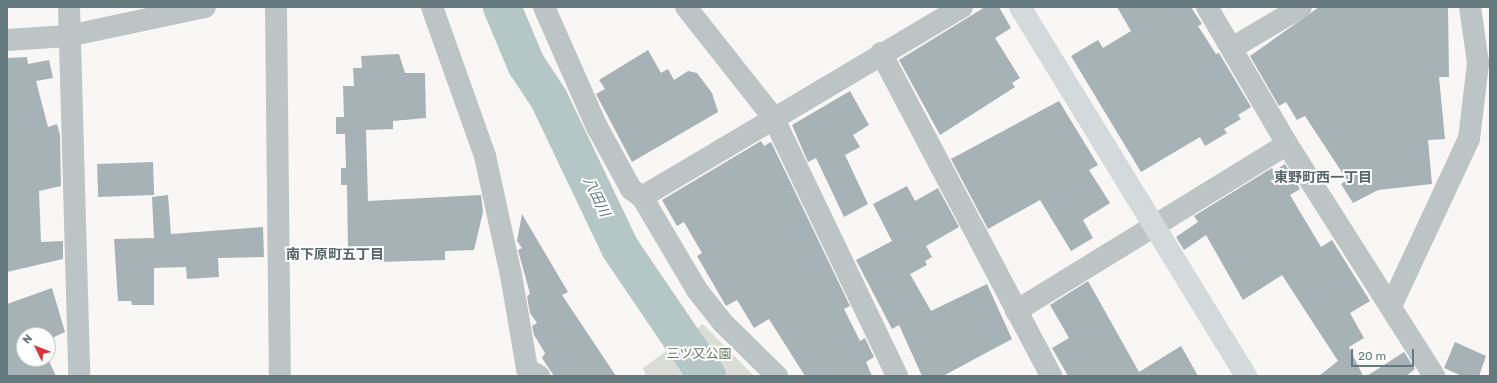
<!DOCTYPE html>
<meta charset="utf-8">
<style>
body{margin:0}
#map{position:relative;width:1497px;height:383px;overflow:hidden;background:#f8f7f6;font-family:Rubik,"Noto Sans JP",sans-serif}
div>[style]{position:absolute}
[style*='--x']{left:calc(var(--x)*1px);top:calc(var(--y)*1px);width:calc(var(--w)*1px);rotate:calc(var(--a)*1deg)}
.green>*{inset:0;background:#daddd5}
.river>*{height:38px;margin:-19px;padding:0 19px;transform-origin:19px;border-radius:19px;background:#b4c6c5}
.building>*{inset:0;background:#a6b2b5;transform-origin:0 0}
.street>*{height:22px;margin:-11px;padding:0 11px;transform-origin:11px;border-radius:11px;background:#bdc4c5}
.secondary>*{height:22px;margin:-11px;padding:0 11px;transform-origin:11px;border-radius:11px;background:#d4d9db}
span{translate:-50% -50%;white-space:nowrap;text-align:center;line-height:1.15;-webkit-text-stroke:4px #fff;paint-order:stroke}
.park-label{font-size:13px;color:#6c7863}
.neighbourhood-label{font-size:14px;color:#56676b;font-weight:700}
.water-label{font-size:14px;color:#5f7979;font-style:italic}
.frame{position:absolute;inset:0;border:8px solid #647a7f;pointer-events:none}
.north{position:absolute;left:16px;top:327px;width:40px;height:40px;box-sizing:border-box;background:#fff;border:1px solid #c1cacc;border-radius:50%;rotate:313deg;font-size:11px;font-weight:700;line-height:16px;text-align:center;color:#647a7f}
.north::after{content:'';display:block;margin:auto;width:14px;height:18px;background:#db323b;clip-path:polygon(50% 0,100% 100%,50% 72%,0 100%)}
.scale{position:absolute;left:1351px;top:349px;width:63px;height:18px;box-sizing:border-box;border:2px solid #647a7f;border-top:0;padding-left:5px;font-size:12px;line-height:14px;white-space:nowrap;color:#647a7f;-webkit-text-stroke:3px #fff;paint-order:stroke}
</style>
<div id="map">
<div class="green">
<div style="clip-path:polygon(703px 324px,754px 376px,646px 376px,643px 368px)"></div>
</div>
<div class="river">
<div style="--x:502;--y:7;--w:62;--a:67.2"></div>
<div style="--x:526;--y:64;--w:42;--a:56.7"></div>
<div style="--x:549;--y:99;--w:165;--a:64.5"></div>
<div style="--x:620;--y:248;--w:155;--a:55.8"></div>
</div>
<div class="building">
<div style="clip-path:polygon(985px 7px,999px 7px,1011px 28px,995px 38px,1020px 78px,1012px 83px,1015px 87px,940px 135px,899px 60px)"></div>
<div style="clip-path:polygon(1117px 7px,1191px 7px,1202px 24px,1198px 26px,1216px 54px,1219px 53px,1251px 107px,1238px 115px,1241px 119px,1224px 129px,1227px 133px,1205px 146px,1200px 137px,1141px 172px,1071px 56px,1098px 40px,1103px 48px,1131px 31px)"></div>
<div style="clip-path:polygon(1319px 7px,1448px 7px,1449px 77px,1439px 77px,1445px 139px,1428px 140px,1432px 184px,1378px 190px,1353px 203px,1341px 184px,1347px 180px,1305px 116px,1297px 120px,1286px 102px,1279px 106px,1250px 56px)"></div>
<div style="clip-path:polygon(648px 50px,661px 73px,668px 69px,674px 80px,688px 71px,697px 73px,712px 93px,718px 112px,632px 162px,596px 94px,605px 89px,599px 80px)"></div>
<div style="clip-path:polygon(399px 54px,405px 73px,425px 73px,426px 118px,393px 121px,393px 129px,366px 130px,368px 201px,481px 195px,483px 212px,474px 250px,445px 251px,445px 260px,379px 262px,379px 249px,348px 249px,347px 185px,341px 185px,341px 168px,346px 168px,345px 134px,336px 134px,336px 117px,344px 117px,343px 86px,354px 86px,353px 68px,362px 68px,361px 56px)"></div>
<div style="clip-path:polygon(27px 57px,28px 64px,49px 60px,53px 78px,36px 81px,48px 127px,57px 124px,60px 135px,61px 186px,39px 191px,41px 242px,63px 241px,63px 259px,7px 272px,7px 58px)"></div>
<div style="clip-path:polygon(850px 91px,869px 125px,853px 135px,860px 147px,845px 155px,868px 204px,844px 217px,816px 158px,808px 162px,792px 125px)"></div>
<div style="clip-path:polygon(1059px 101px,1098px 165px,1089px 170px,1110px 203px,1083px 220px,1093px 238px,1071px 251px,1040px 200px,988px 229px,951px 159px)"></div>
<div style="clip-path:polygon(761px 141px,764px 146px,771px 142px,850px 306px,844px 309px,860px 341px,865px 338px,874px 357px,866px 362px,872px 376px,805px 376px,769px 319px,754px 328px,737px 300px,726px 306px,697px 256px,702px 253px,684px 222px,677px 226px,662px 200px)"></div>
<div style="left:153px;top:162px;width:33px;height:56px;rotate:88deg"></div>
<div style="clip-path:polygon(1285px 164px,1300px 189px,1290px 195px,1321px 247px,1332px 240px,1370px 301px,1350px 313px,1364px 338px,1349px 347px,1363px 376px,1319px 376px,1338px 361px,1282px 275px,1243px 300px,1206px 235px,1184px 250px,1176px 237px,1198px 222px,1194px 216px,1272px 168px,1274px 171px)"></div>
<div style="clip-path:polygon(907px 186px,915px 201px,938px 188px,959px 227px,926px 246px,932px 257px,925px 261px,927px 265px,910px 274px,931px 311px,987px 284px,1012px 339px,943px 376px,922px 376px,899px 325px,892px 329px,856px 260px,892px 241px,873px 204px)"></div>
<div style="clip-path:polygon(168px 195px,171px 234px,263px 227px,264px 257px,218px 258px,219px 277px,187px 279px,186px 267px,154px 268px,154px 305px,132px 305px,131px 301px,118px 301px,114px 239px,154px 238px,152px 197px)"></div>
<div style="clip-path:polygon(522px 214px,568px 292px,562px 295px,616px 376px,554px 376px,542px 358px,545px 353px,534px 335px,532px 326px,537px 323px,530px 313px,527px 296px,530px 294px,518px 250px,522px 248px,517px 241px)"></div>
<div style="clip-path:polygon(1088px 281px,1139px 372px,1181px 346px,1198px 376px,1068px 376px,1052px 348px,1069px 338px,1050px 305px)"></div>
<div style="clip-path:polygon(52px 288px,65px 332px,48px 340px,48px 335px,24px 335px,24px 359px,48px 359px,56px 376px,7px 376px,7px 304px)"></div>
<div style="clip-path:polygon(1455px 342px,1486px 356px,1479px 376px,1462px 376px,1444px 368px)"></div>
<div style="clip-path:polygon(1404px 352px,1415px 369px,1406px 376px,1367px 376px)"></div>
</div>
<div class="street">
<div style="--x:69;--y:7;--w:369;--a:88.4"></div>
<div style="--x:276;--y:7;--w:369;--a:89.4"></div>
<div style="--x:432;--y:7;--w:158;--a:70.4"></div>
<div style="--x:485;--y:156;--w:122;--a:77.7"></div>
<div style="--x:511;--y:275;--w:95;--a:80.3"></div>
<div style="--x:527;--y:369;--w:14;--a:30"></div>
<div style="--x:544;--y:7;--w:129;--a:66.2"></div>
<div style="--x:596;--y:125;--w:73;--a:61.3"></div>
<div style="--x:631;--y:189;--w:14;--a:36"></div>
<div style="--x:642;--y:197;--w:108;--a:59.4"></div>
<div style="--x:697;--y:290;--w:42;--a:51.8"></div>
<div style="--x:723;--y:323;--w:76;--a:44.5"></div>
<div style="--x:686;--y:7;--w:140;--a:51.7"></div>
<div style="--x:773;--y:117;--w:287;--a:64.4"></div>
<div style="--x:1207;--y:7;--w:159;--a:59.7"></div>
<div style="--x:1287;--y:144;--w:275;--a:57.6"></div>
<div style="--x:7;--y:40;--w:61;--a:-3.8"></div>
<div style="--x:68;--y:36;--w:140;--a:-12"></div>
<div style="--x:1232;--y:48;--w:80;--a:-30.7"></div>
<div style="--x:881;--y:53;--w:365;--a:62.2"></div>
<div style="--x:642;--y:197;--w:372;--a:-30.7"></div>
<div style="--x:1391;--y:306;--w:184;--a:-65"></div>
<div style="--x:1469;--y:139;--w:77;--a:-83.2"></div>
<div style="--x:1478;--y:63;--w:57;--a:-98.1"></div>
<div style="--x:1016;--y:311;--w:318;--a:-31.6"></div>
</div>
<div class="secondary">
<div style="--x:1020;--y:7;--w:433;--a:58.5"></div>
</div>
<div class="park-label">
<span style="left:699px;top:354px">三ツ又公園</span>
</div>
<div class="neighbourhood-label">
<span style="left:1323px;top:178px">東野町西一丁目</span>
<span style="left:335px;top:255px">南下原町五丁目</span>
</div>
<div class="water-label">
<span style="left:596px;top:197px;rotate:64deg">八田川</span>
</div>
<div class="frame"></div>
<div class="north">N</div>
<div class="scale">20 m</div>
</div>
